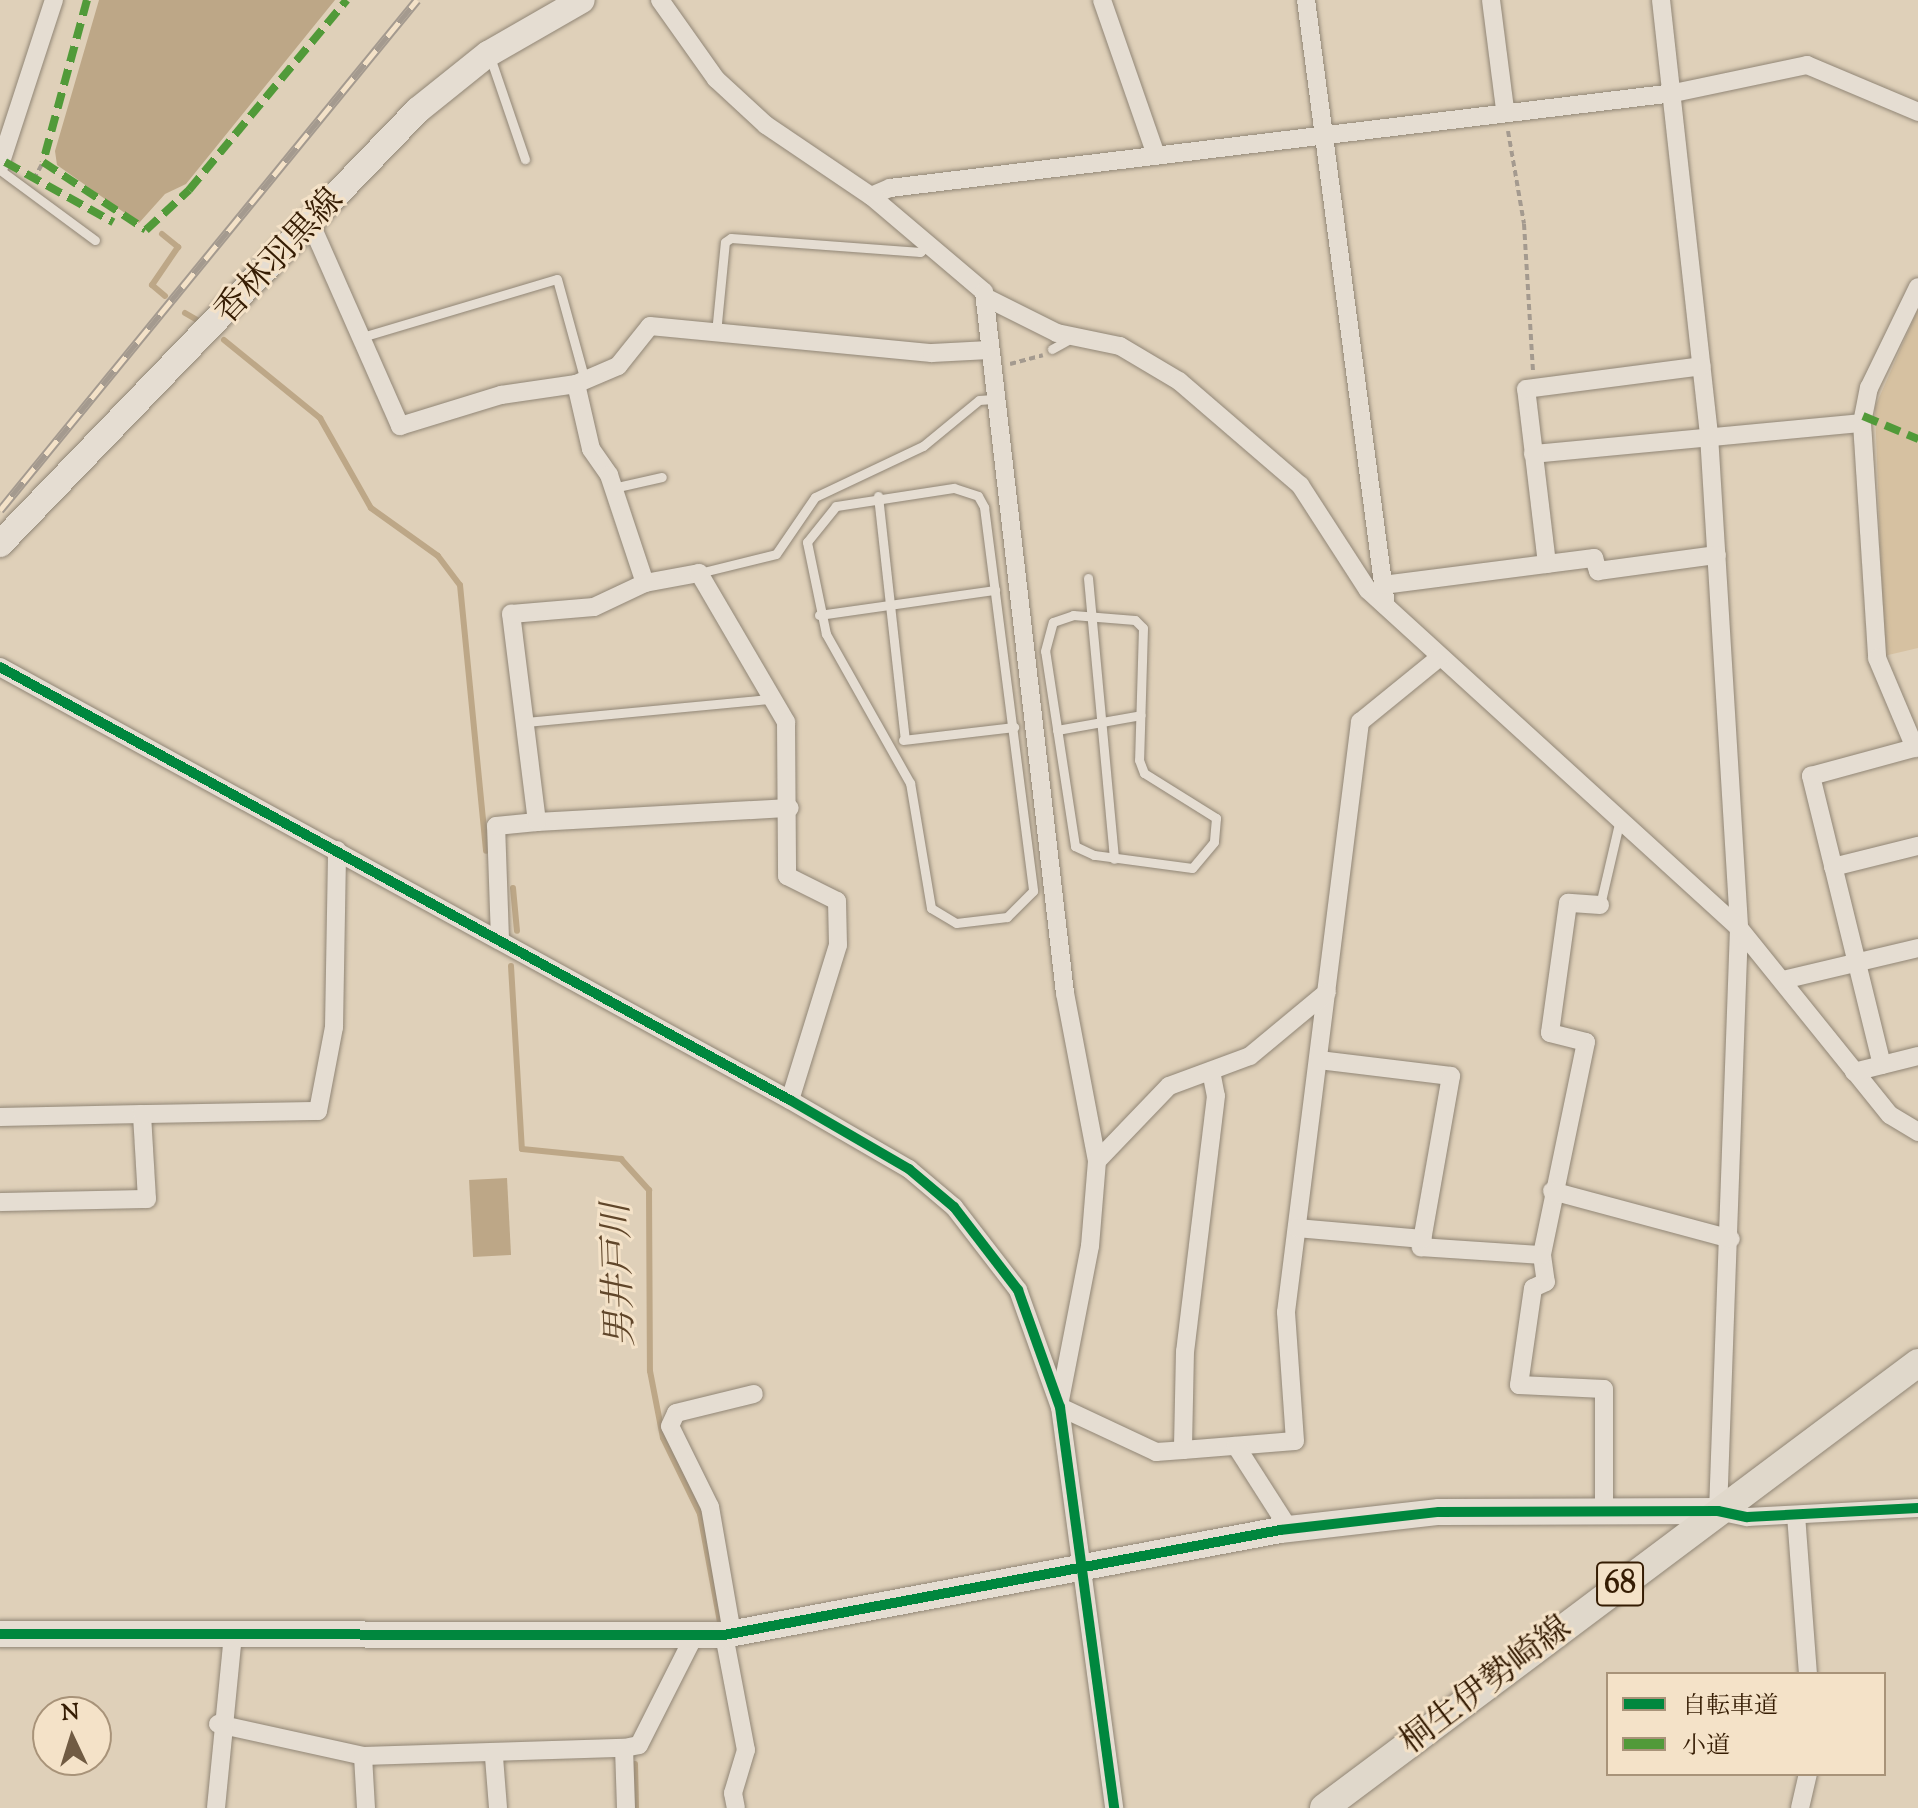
<!DOCTYPE html>
<meta charset="utf-8">
<style>
body{margin:0}
#map{position:relative;width:1918px;height:1808px;overflow:hidden;background:#dfd0b9;font-family:"Sorts Mill Goudy","Noto Serif JP",serif}
div>[style]{position:absolute}
[style*='--x']{left:calc(var(--x)*1px);top:calc(var(--y)*1px);width:calc(var(--w)*1px);rotate:calc(var(--a)*1deg)}
.green>*{inset:0;background:#d6c1a1}
.water>*{inset:0;background:#bda787;transform-origin:0 0}
.stream>*{height:6px;margin:-3px;padding:0 3px;transform-origin:3px;border-radius:3px;background:#bda787}
.path>*{height:4px;margin-top:-2px;transform-origin:0;background:repeating-linear-gradient(90deg,#a49a8f 0 6px,transparent 0 10px)}
.roads{filter:drop-shadow(0 0 2px #918676) drop-shadow(0 0 2px #918676)}
.lane>*{height:9px;margin:-4.5px;padding:0 4.5px;transform-origin:4.5px;border-radius:4.5px;background:#e5ddd2}
.street>*{height:18px;margin:-9px;padding:0 9px;transform-origin:9px;border-radius:9px;background:#e5ddd2}
.secondary>*{height:26px;margin:-13px;padding:0 13px;transform-origin:13px;border-radius:13px;background:#e5ddd2}
.primary>*{height:28px;margin:-14px;padding:0 14px;transform-origin:14px;border-radius:14px;background:#e0d8cb}
.rail>*{height:9px;margin-top:-4.5px;transform-origin:0;background:repeating-linear-gradient(90deg,#f4e2c8 0 18px,#a49a8f 0 36px);box-sizing:border-box;border-block:2px solid #a49a8f}
.quiet>*{height:8px;margin-top:-4px;transform-origin:0;background:repeating-linear-gradient(90deg,#519a39 0 16px,transparent 0 24px)}
.cycleway>*{height:10px;margin:-5px;padding:0 5px;transform-origin:5px;border-radius:5px;background:#00873e}
span{translate:-50% -50%;white-space:nowrap;text-align:center;line-height:1.15;-webkit-text-stroke:6px #f4e2c8;paint-order:stroke}
.shield-label span{padding:2px 6px;background:#f4e2c8;border:2px solid;border-radius:6px;-webkit-text-stroke-width:0}
.shield-label{font-size:32px;color:#351c03;font-weight:700}
.street-label{font-size:34px;color:#351c03}
.water-label{font-size:36px;color:#60462a;font-style:italic}
.legend{position:absolute;left:1606px;top:1672px;width:280px;height:104px;box-sizing:border-box;background:#f4e2c8;border:2px solid #a89379;margin:0;padding:10px 14px;list-style:none;font-size:24px;color:#351c03}
.legend li{display:flex;align-items:center;gap:16px;height:40px}
.legend b{width:40px;border:2px solid #a89379}
.north{position:absolute;left:32px;top:1696px;width:80px;height:80px;box-sizing:border-box;background:#f4e2c8;border:2px solid #a89379;border-radius:50%;rotate:356deg;font-size:22px;font-weight:700;line-height:32px;text-align:center;color:#351c03}
.north::after{content:'';display:block;margin:auto;width:28px;height:36px;background:#705b43;clip-path:polygon(50% 0,100% 100%,50% 72%,0 100%)}
</style>
<div id="map">
<div class="green">
<div style="clip-path:polygon(1918px 309px,1918px 648px,1884px 656px,1875px 407px)"></div>
</div>
<div class="water">
<div style="clip-path:polygon(99px 0,335px 0,186px 184px,165px 194px,139px 223px,57px 165px,55px 151px)"></div>
<div style="left:507px;top:1178px;width:77px;height:38px;rotate:87deg"></div>
</div>
<div class="stream">
<div style="--x:162;--y:234;--w:21;--a:39"></div>
<div style="--x:178;--y:247;--w:46;--a:124.4"></div>
<div style="--x:152;--y:285;--w:17;--a:40"></div>
<div style="--x:185;--y:313;--w:20;--a:30"></div>
<div style="--x:224;--y:340;--w:124;--a:39.1"></div>
<div style="--x:320;--y:418;--w:103;--a:60.5"></div>
<div style="--x:371;--y:508;--w:82;--a:35.6"></div>
<div style="--x:438;--y:556;--w:36;--a:53"></div>
<div style="--x:460;--y:585;--w:267;--a:84.4"></div>
<div style="--x:513;--y:888;--w:43;--a:84.7"></div>
<div style="--x:511;--y:966;--w:183;--a:86.6"></div>
<div style="--x:522;--y:1149;--w:100;--a:5.8"></div>
<div style="--x:621;--y:1159;--w:42;--a:47.9"></div>
<div style="--x:649;--y:1190;--w:181;--a:89.7"></div>
<div style="--x:650;--y:1371;--w:68;--a:79"></div>
<div style="--x:663;--y:1438;--w:85;--a:64"></div>
<div style="--x:700;--y:1514;--w:110;--a:79.5"></div>
<div style="--x:635;--y:1764;--w:44;--a:88.7"></div>
</div>
<div class="path">
<div style="--x:1508;--y:131;--w:94;--a:80.2"></div>
<div style="--x:1524;--y:224;--w:147;--a:86.5"></div>
<div style="--x:34;--y:179;--w:19;--a:-62"></div>
<div style="--x:1010;--y:364;--w:34;--a:-15"></div>
</div>
<div class="roads">
<div class="lane">
<div style="--x:490;--y:57;--w:108;--a:71.1"></div>
<div style="--x:0;--y:170;--w:118;--a:36.4"></div>
<div style="--x:716;--y:333;--w:91;--a:-84.4"></div>
<div style="--x:725;--y:242;--w:7;--a:-34"></div>
<div style="--x:731;--y:238;--w:190;--a:4.2"></div>
<div style="--x:920;--y:252;--w:12;--a:-42"></div>
<div style="--x:362;--y:337;--w:203;--a:-16.6"></div>
<div style="--x:557;--y:279;--w:106;--a:74.6"></div>
<div style="--x:1052;--y:349;--w:23;--a:-29"></div>
<div style="--x:613;--y:488;--w:50;--a:-12.7"></div>
<div style="--x:954;--y:488;--w:25;--a:18"></div>
<div style="--x:978;--y:496;--w:13;--a:61"></div>
<div style="--x:984;--y:507;--w:387;--a:82.7"></div>
<div style="--x:1033;--y:891;--w:37;--a:135"></div>
<div style="--x:1007;--y:917;--w:51;--a:173.3"></div>
<div style="--x:956;--y:923;--w:29;--a:-149"></div>
<div style="--x:931;--y:908;--w:127;--a:-99.5"></div>
<div style="--x:910;--y:783;--w:171;--a:-119.4"></div>
<div style="--x:826;--y:634;--w:94;--a:-101.7"></div>
<div style="--x:807;--y:542;--w:46;--a:-51.1"></div>
<div style="--x:836;--y:506;--w:119;--a:-8.7"></div>
<div style="--x:878;--y:496;--w:244;--a:83.7"></div>
<div style="--x:699;--y:573;--w:79;--a:-13.9"></div>
<div style="--x:776;--y:554;--w:69;--a:-55.6"></div>
<div style="--x:815;--y:497;--w:119;--a:-25.3"></div>
<div style="--x:923;--y:446;--w:72;--a:-39.4"></div>
<div style="--x:979;--y:400;--w:14;--a:-4"></div>
<div style="--x:1088;--y:578;--w:282;--a:84.7"></div>
<div style="--x:819;--y:615;--w:178;--a:-8.1"></div>
<div style="--x:1073;--y:615;--w:62;--a:4.6"></div>
<div style="--x:1135;--y:620;--w:11;--a:45"></div>
<div style="--x:1143;--y:628;--w:132;--a:91.7"></div>
<div style="--x:1139;--y:760;--w:14;--a:69"></div>
<div style="--x:1144;--y:773;--w:85;--a:32"></div>
<div style="--x:1216;--y:818;--w:24;--a:95"></div>
<div style="--x:1214;--y:842;--w:34;--a:130"></div>
<div style="--x:1192;--y:868;--w:99;--a:-172.4"></div>
<div style="--x:1094;--y:855;--w:21;--a:-155"></div>
<div style="--x:1075;--y:846;--w:197;--a:-98.7"></div>
<div style="--x:1045;--y:651;--w:30;--a:-75"></div>
<div style="--x:1053;--y:622;--w:21;--a:-19"></div>
<div style="--x:526;--y:722;--w:246;--a:-5.4"></div>
<div style="--x:1057;--y:730;--w:85;--a:-10.1"></div>
<div style="--x:903;--y:740;--w:112;--a:-6.7"></div>
<div style="--x:1600;--y:905;--w:88;--a:-76.9"></div>
</div>
<div class="street">
<div style="--x:660;--y:0;--w:97;--a:54.7"></div>
<div style="--x:716;--y:79;--w:68;--a:42.6"></div>
<div style="--x:766;--y:125;--w:127;--a:34.1"></div>
<div style="--x:871;--y:196;--w:148;--a:40.3"></div>
<div style="--x:984;--y:292;--w:706;--a:83.41"></div>
<div style="--x:1065;--y:993;--w:171;--a:79.2"></div>
<div style="--x:1097;--y:1161;--w:85;--a:94.7"></div>
<div style="--x:1090;--y:1246;--w:157;--a:101"></div>
<div style="--x:1102;--y:0;--w:164;--a:70.8"></div>
<div style="--x:1306;--y:0;--w:611;--a:82.48"></div>
<div style="--x:1491;--y:0;--w:110;--a:82.7"></div>
<div style="--x:1661;--y:0;--w:438;--a:83.7"></div>
<div style="--x:1709;--y:435;--w:494;--a:86.5"></div>
<div style="--x:1739;--y:928;--w:583;--a:92.06"></div>
<div style="--x:1718;--y:1511;--w:30;--a:12"></div>
<div style="--x:1747;--y:1517;--w:171;--a:-3"></div>
<div style="--x:0;--y:165;--w:174;--a:-71.9"></div>
<div style="--x:871;--y:196;--w:21;--a:-23"></div>
<div style="--x:890;--y:188;--w:790;--a:-6.91"></div>
<div style="--x:1674;--y:93;--w:136;--a:-11.9"></div>
<div style="--x:1807;--y:65;--w:121;--a:22.9"></div>
<div style="--x:311;--y:224;--w:221;--a:66.2"></div>
<div style="--x:400;--y:426;--w:106;--a:-17.1"></div>
<div style="--x:501;--y:395;--w:76;--a:-8.3"></div>
<div style="--x:576;--y:384;--w:46;--a:-23.2"></div>
<div style="--x:618;--y:366;--w:51;--a:-51.3"></div>
<div style="--x:650;--y:326;--w:283;--a:5.5"></div>
<div style="--x:932;--y:353;--w:57;--a:-3"></div>
<div style="--x:985;--y:297;--w:80;--a:26.6"></div>
<div style="--x:1057;--y:333;--w:64;--a:11.7"></div>
<div style="--x:1120;--y:346;--w:69;--a:30.7"></div>
<div style="--x:1179;--y:381;--w:160;--a:40.7"></div>
<div style="--x:1300;--y:485;--w:125;--a:57.1"></div>
<div style="--x:1368;--y:590;--w:502;--a:42.34"></div>
<div style="--x:1739;--y:928;--w:240;--a:51.1"></div>
<div style="--x:1890;--y:1115;--w:33;--a:31"></div>
<div style="--x:576;--y:384;--w:67;--a:77"></div>
<div style="--x:591;--y:449;--w:32;--a:55"></div>
<div style="--x:609;--y:475;--w:114;--a:71.6"></div>
<div style="--x:1862;--y:423;--w:235;--a:86.3"></div>
<div style="--x:1877;--y:658;--w:98;--a:67.1"></div>
<div style="--x:1533;--y:454;--w:330;--a:-5.4"></div>
<div style="--x:1862;--y:423;--w:36;--a:-79"></div>
<div style="--x:1869;--y:388;--w:112;--a:-64.1"></div>
<div style="--x:1547;--y:564;--w:176;--a:-96.8"></div>
<div style="--x:1526;--y:389;--w:177;--a:-7.4"></div>
<div style="--x:1383;--y:585;--w:213;--a:-7.3"></div>
<div style="--x:1594;--y:558;--w:14;--a:73"></div>
<div style="--x:1598;--y:571;--w:120;--a:-7.7"></div>
<div style="--x:0;--y:667;--w:901;--a:28.73"></div>
<div style="--x:790;--y:1100;--w:138;--a:30.1"></div>
<div style="--x:909;--y:1169;--w:59;--a:40.2"></div>
<div style="--x:954;--y:1207;--w:105;--a:52.4"></div>
<div style="--x:1018;--y:1290;--w:124;--a:70.3"></div>
<div style="--x:1060;--y:1407;--w:405;--a:82.3"></div>
<div style="--x:537;--y:822;--w:253;--a:-3.2"></div>
<div style="--x:1833;--y:867;--w:88;--a:-13.9"></div>
<div style="--x:1600;--y:905;--w:32;--a:-176"></div>
<div style="--x:1568;--y:903;--w:131;--a:97.9"></div>
<div style="--x:1550;--y:1033;--w:37;--a:14"></div>
<div style="--x:1586;--y:1042;--w:217;--a:101.7"></div>
<div style="--x:1542;--y:1255;--w:27;--a:82"></div>
<div style="--x:1546;--y:1282;--w:14;--a:155"></div>
<div style="--x:1533;--y:1288;--w:98;--a:98.2"></div>
<div style="--x:1519;--y:1385;--w:85;--a:2.7"></div>
<div style="--x:1604;--y:1389;--w:123;--a:90"></div>
<div style="--x:500;--y:939;--w:113;--a:-92"></div>
<div style="--x:496;--y:826;--w:41;--a:-5.6"></div>
<div style="--x:537;--y:822;--w:210;--a:-97.1"></div>
<div style="--x:511;--y:614;--w:83;--a:-4.8"></div>
<div style="--x:594;--y:607;--w:56;--a:-25.2"></div>
<div style="--x:645;--y:583;--w:55;--a:-10.5"></div>
<div style="--x:699;--y:573;--w:173;--a:59.7"></div>
<div style="--x:786;--y:722;--w:154;--a:89.6"></div>
<div style="--x:787;--y:876;--w:56;--a:26.6"></div>
<div style="--x:837;--y:901;--w:44;--a:88.7"></div>
<div style="--x:838;--y:945;--w:162;--a:107.2"></div>
<div style="--x:1783;--y:980;--w:139;--a:-13.3"></div>
<div style="--x:1319;--y:1060;--w:133;--a:6.9"></div>
<div style="--x:1451;--y:1076;--w:174;--a:100"></div>
<div style="--x:1421;--y:1247;--w:121;--a:3.8"></div>
<div style="--x:1882;--y:1065;--w:298;--a:-103.8"></div>
<div style="--x:1811;--y:776;--w:111;--a:-15.2"></div>
<div style="--x:1211;--y:1071;--w:25;--a:79"></div>
<div style="--x:1216;--y:1096;--w:257;--a:96.9"></div>
<div style="--x:1185;--y:1351;--w:99;--a:91.2"></div>
<div style="--x:1183;--y:1450;--w:112;--a:-4.6"></div>
<div style="--x:1295;--y:1441;--w:129;--a:-94"></div>
<div style="--x:1286;--y:1312;--w:595;--a:-82.85"></div>
<div style="--x:1360;--y:722;--w:103;--a:-39.1"></div>
<div style="--x:1854;--y:1072;--w:66;--a:-14"></div>
<div style="--x:0;--y:1117;--w:142;--a:-1.2"></div>
<div style="--x:1097;--y:1161;--w:104;--a:-46.2"></div>
<div style="--x:1169;--y:1086;--w:86;--a:-20.3"></div>
<div style="--x:1250;--y:1056;--w:100;--a:-39.7"></div>
<div style="--x:1552;--y:1191;--w:185;--a:15"></div>
<div style="--x:0;--y:1202;--w:147;--a:-1.2"></div>
<div style="--x:147;--y:1199;--w:85;--a:-93.4"></div>
<div style="--x:142;--y:1114;--w:176;--a:-1"></div>
<div style="--x:318;--y:1111;--w:86;--a:-79.2"></div>
<div style="--x:334;--y:1027;--w:177;--a:-89"></div>
<div style="--x:1297;--y:1228;--w:126;--a:5"></div>
<div style="--x:1060;--y:1407;--w:106;--a:25.1"></div>
<div style="--x:1156;--y:1452;--w:27;--a:-4"></div>
<div style="--x:1236;--y:1446;--w:98;--a:57.4"></div>
<div style="--x:1796;--y:1515;--w:159;--a:85.7"></div>
<div style="--x:732;--y:1633;--w:128;--a:-99.9"></div>
<div style="--x:710;--y:1507;--w:90;--a:-116.3"></div>
<div style="--x:670;--y:1426;--w:14;--a:-65"></div>
<div style="--x:676;--y:1413;--w:80;--a:-13.7"></div>
<div style="--x:724;--y:1635;--w:117;--a:79.2"></div>
<div style="--x:746;--y:1750;--w:45;--a:106.8"></div>
<div style="--x:733;--y:1793;--w:15;--a:79"></div>
<div style="--x:218;--y:1724;--w:148;--a:12.4"></div>
<div style="--x:363;--y:1756;--w:261;--a:-1.8"></div>
<div style="--x:624;--y:1748;--w:60;--a:88.1"></div>
<div style="--x:624;--y:1748;--w:15;--a:-11"></div>
<div style="--x:639;--y:1745;--w:124;--a:-63.2"></div>
<div style="--x:363;--y:1756;--w:52;--a:86.7"></div>
<div style="--x:494;--y:1757;--w:51;--a:85.5"></div>
<div style="--x:216;--y:1808;--w:175;--a:-84.4"></div>
<div style="--x:1800;--y:1808;--w:35;--a:-77"></div>
</div>
<div class="secondary">
<div style="--x:0;--y:544;--w:603;--a:-46.08"></div>
<div style="--x:418;--y:110;--w:90;--a:-38.7"></div>
<div style="--x:488;--y:54;--w:108;--a:-29.9"></div>
<div style="--x:0;--y:1634;--w:724;--a:0.08"></div>
<div style="--x:724;--y:1635;--w:566;--a:-10.69"></div>
<div style="--x:1280;--y:1530;--w:160;--a:-6.5"></div>
<div style="--x:1439;--y:1512;--w:279;--a:-0.2"></div>
</div>
<div class="primary">
<div style="--x:1324;--y:1808;--w:742;--a:-36.84"></div>
</div>
</div>
<div class="rail">
<div style="--x:0;--y:510;--w:659;--a:-50.73"></div>
</div>
<div class="quiet">
<div style="--x:87;--y:0;--w:168;--a:105.2"></div>
<div style="--x:43;--y:162;--w:123;--a:33.4"></div>
<div style="--x:146;--y:230;--w:59;--a:-42.9"></div>
<div style="--x:189;--y:190;--w:247;--a:-50.3"></div>
<div style="--x:5;--y:162;--w:124;--a:29.1"></div>
<div style="--x:1863;--y:416;--w:60;--a:22.7"></div>
</div>
<div class="cycleway">
<div style="--x:0;--y:667;--w:901;--a:28.73"></div>
<div style="--x:790;--y:1100;--w:138;--a:30.1"></div>
<div style="--x:909;--y:1169;--w:59;--a:40.2"></div>
<div style="--x:954;--y:1207;--w:105;--a:52.4"></div>
<div style="--x:1018;--y:1290;--w:124;--a:70.3"></div>
<div style="--x:1060;--y:1407;--w:405;--a:82.3"></div>
<div style="--x:0;--y:1634;--w:724;--a:0.08"></div>
<div style="--x:724;--y:1635;--w:566;--a:-10.69"></div>
<div style="--x:1280;--y:1530;--w:160;--a:-6.5"></div>
<div style="--x:1439;--y:1512;--w:279;--a:-0.2"></div>
<div style="--x:1718;--y:1511;--w:30;--a:12"></div>
<div style="--x:1747;--y:1517;--w:171;--a:-3"></div>
</div>
<div class="shield-label">
<span style="left:1620px;top:1584px">68</span>
</div>
<div class="street-label">
<span style="left:280px;top:257px;rotate:-47deg">香林羽黒線</span>
<span style="left:1486px;top:1686px;rotate:-37deg">桐生伊勢崎線</span>
</div>
<div class="water-label">
<span style="left:621px;top:1275px;rotate:-92deg">男井戸川</span>
</div>
<ul class="legend">
<li><b style="height:10px;background:#00873e"></b>自転車道</li>
<li><b style="height:10px;background:#519a39"></b>小道</li>
</ul>
<div class="north">N</div>
</div>
